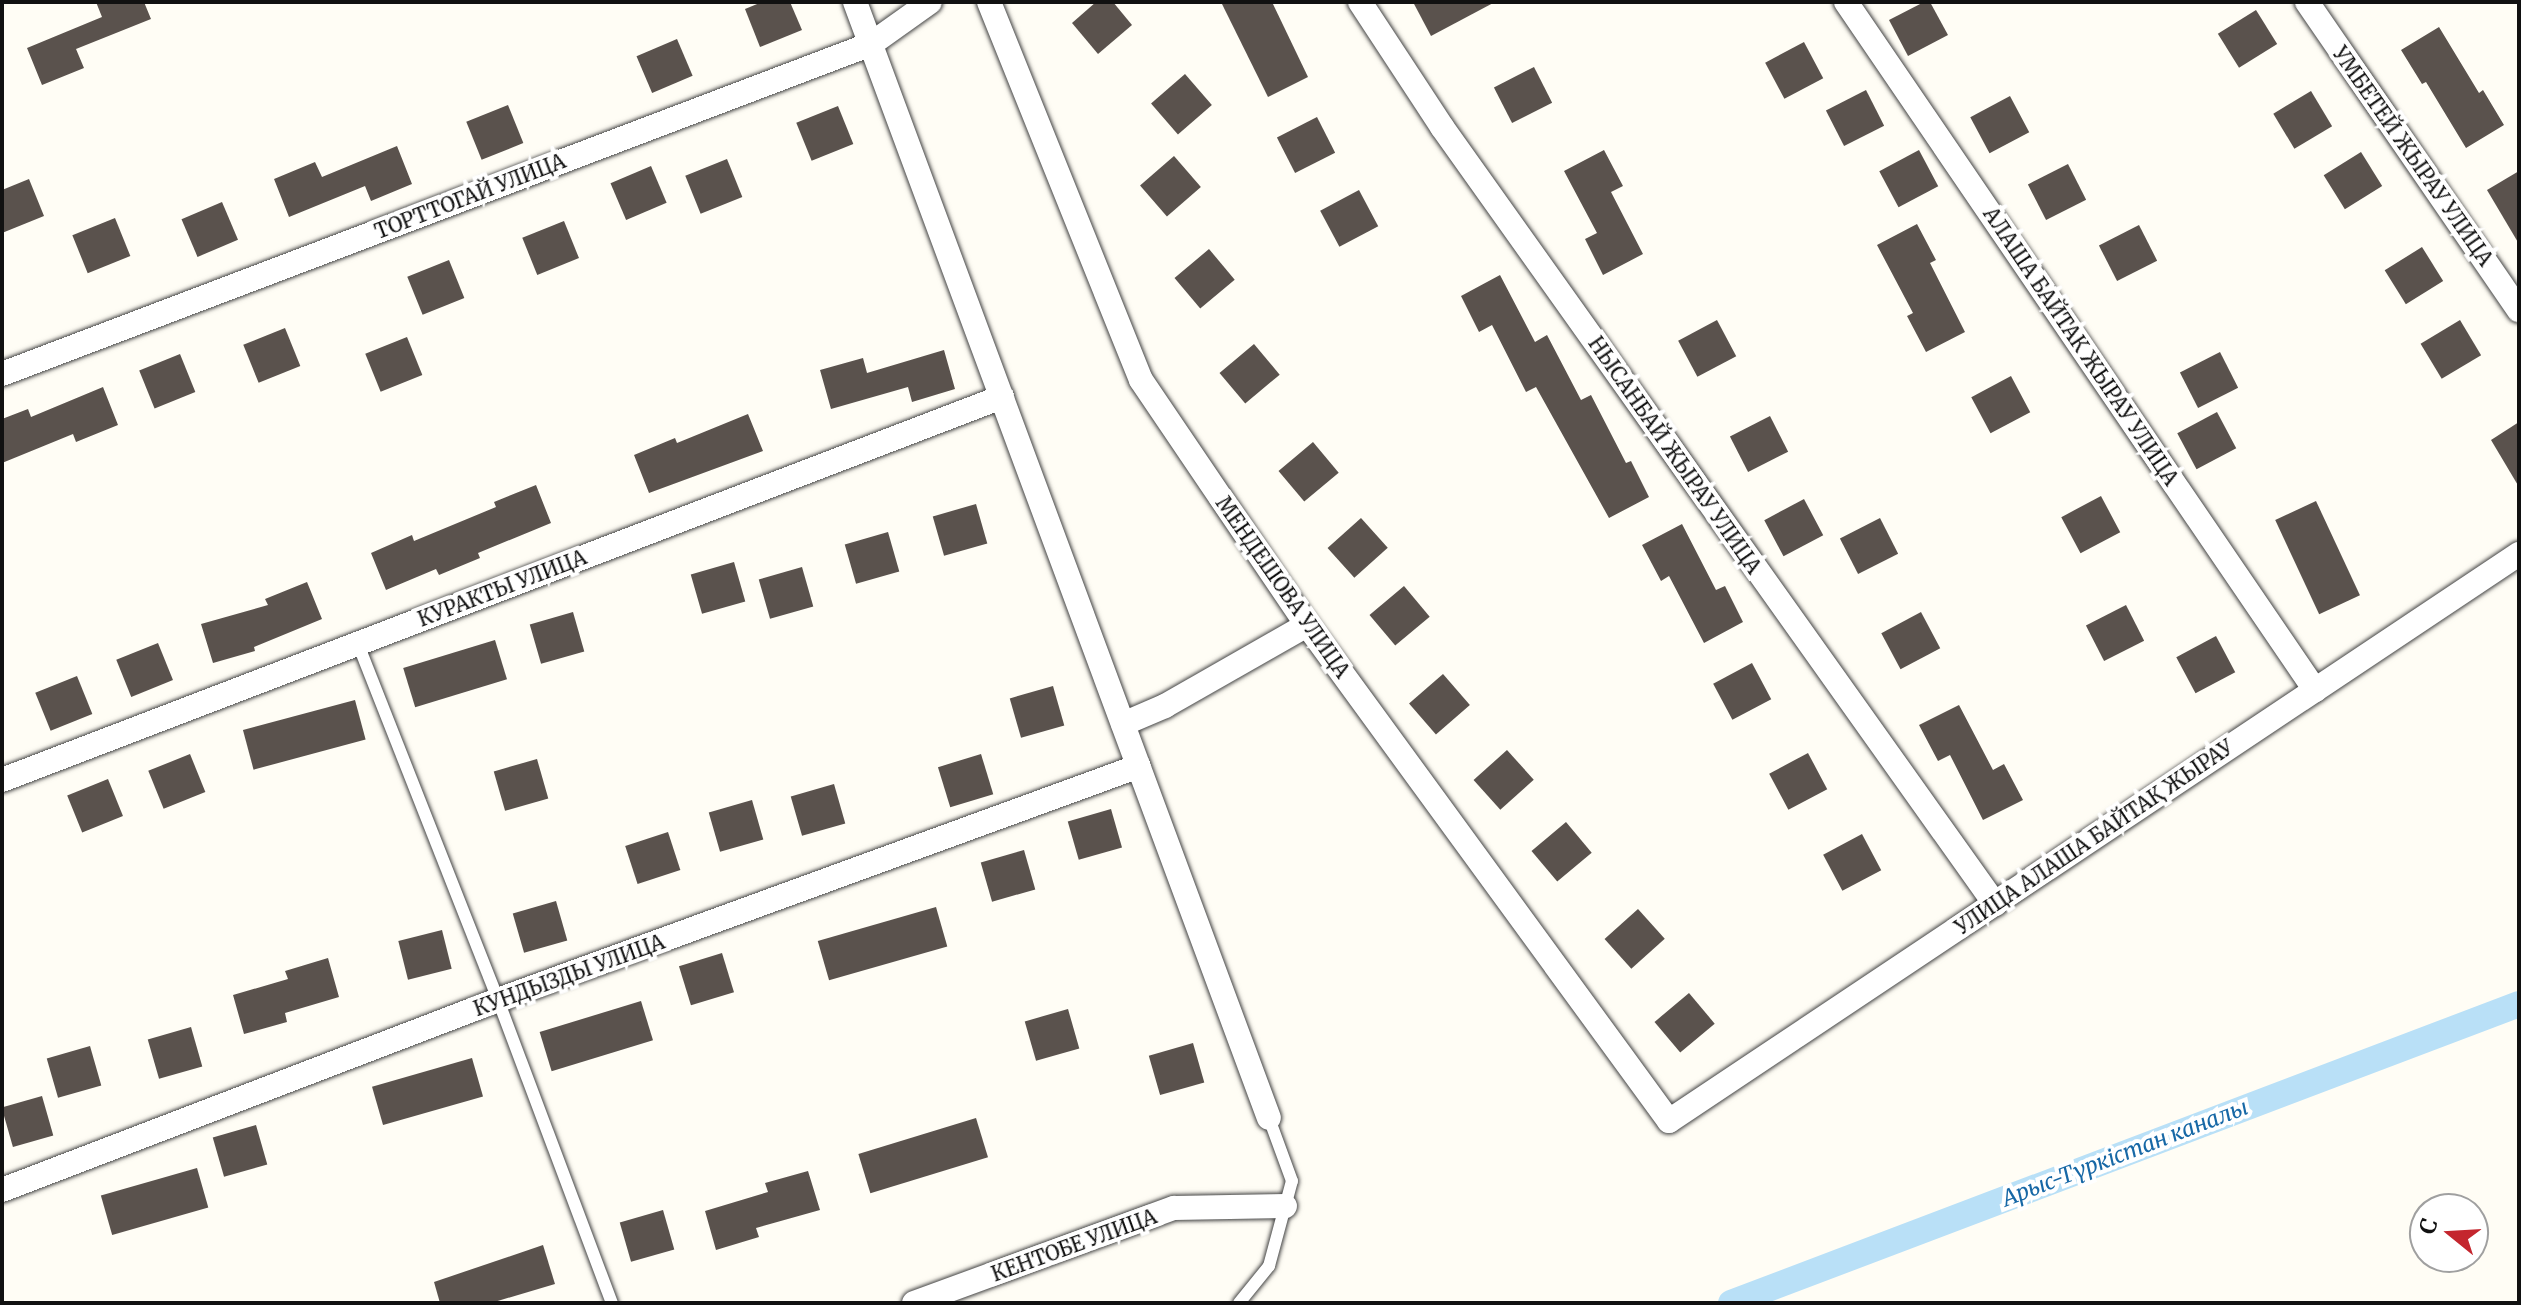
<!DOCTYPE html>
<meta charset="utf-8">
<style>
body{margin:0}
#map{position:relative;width:2521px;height:1305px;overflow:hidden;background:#fffdf5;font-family:Merriweather,serif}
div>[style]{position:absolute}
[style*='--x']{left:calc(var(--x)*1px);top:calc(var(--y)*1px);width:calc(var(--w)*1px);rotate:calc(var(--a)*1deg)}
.canal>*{height:26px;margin:-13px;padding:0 13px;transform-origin:13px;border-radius:13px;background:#b9e0f7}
.building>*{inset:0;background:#5a524d;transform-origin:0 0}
.roads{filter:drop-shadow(0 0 2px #444) drop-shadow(0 0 2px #444)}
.service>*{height:12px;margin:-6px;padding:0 6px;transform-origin:6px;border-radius:6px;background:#fff}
.minor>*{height:24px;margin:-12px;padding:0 12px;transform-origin:12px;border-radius:12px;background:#fff}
span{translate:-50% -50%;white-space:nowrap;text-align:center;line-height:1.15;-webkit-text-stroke:8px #fff;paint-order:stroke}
.street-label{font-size:20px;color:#111}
.water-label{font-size:22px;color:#1768a6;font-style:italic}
.frame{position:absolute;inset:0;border:4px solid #111;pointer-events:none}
.north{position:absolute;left:2409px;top:1193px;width:80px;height:80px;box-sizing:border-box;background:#fff;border:2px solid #a0a0a0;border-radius:50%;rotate:288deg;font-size:22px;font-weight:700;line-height:32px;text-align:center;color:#111}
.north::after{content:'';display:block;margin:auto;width:28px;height:36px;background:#c4262e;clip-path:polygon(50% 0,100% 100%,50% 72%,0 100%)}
</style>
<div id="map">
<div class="canal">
<div style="--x:1731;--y:1303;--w:843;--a:-20.78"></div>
</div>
<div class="building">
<div style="clip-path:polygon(96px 2px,144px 2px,151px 19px,76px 49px,84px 68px,42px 85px,27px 48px,102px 17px)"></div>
<div style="clip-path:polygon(762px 2px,790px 2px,802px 30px,760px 47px,745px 9px)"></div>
<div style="clip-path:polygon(1096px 2px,1113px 2px,1132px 25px,1098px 54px,1072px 23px)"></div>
<div style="clip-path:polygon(1221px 2px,1272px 2px,1308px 77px,1268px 97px)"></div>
<div style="clip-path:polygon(1413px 2px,1495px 2px,1431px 36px)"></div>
<div style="clip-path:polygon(1924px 2px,1930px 2px,1948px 35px,1908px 56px,1889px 20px)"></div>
<div style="left:2256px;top:10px;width:40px;height:45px;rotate:58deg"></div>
<div style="clip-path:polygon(2439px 27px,2479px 93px,2483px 90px,2504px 125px,2466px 148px,2426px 82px,2422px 84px,2401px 50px)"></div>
<div style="left:677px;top:39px;width:40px;height:44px;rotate:67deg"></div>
<div style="left:1804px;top:42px;width:41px;height:44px;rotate:62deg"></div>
<div style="left:1534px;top:67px;width:40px;height:45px;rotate:63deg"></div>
<div style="left:1185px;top:74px;width:41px;height:45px;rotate:49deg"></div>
<div style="left:1866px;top:90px;width:40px;height:45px;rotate:63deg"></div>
<div style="left:2311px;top:91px;width:41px;height:44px;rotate:59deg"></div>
<div style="left:2010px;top:96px;width:41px;height:45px;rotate:62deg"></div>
<div style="left:508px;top:105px;width:41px;height:45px;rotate:68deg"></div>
<div style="left:838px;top:106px;width:41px;height:45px;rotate:68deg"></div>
<div style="left:1317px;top:117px;width:40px;height:45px;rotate:63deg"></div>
<div style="clip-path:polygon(397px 146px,412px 184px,371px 201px,365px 186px,289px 217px,274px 179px,315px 162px,322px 177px)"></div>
<div style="clip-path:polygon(1604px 150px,1623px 186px,1611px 192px,1643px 254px,1603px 275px,1585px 239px,1597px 233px,1564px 171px)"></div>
<div style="left:1919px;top:150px;width:41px;height:45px;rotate:62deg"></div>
<div style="left:2361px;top:152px;width:40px;height:44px;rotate:58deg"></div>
<div style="left:1174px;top:156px;width:41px;height:45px;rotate:49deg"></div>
<div style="left:727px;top:159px;width:41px;height:45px;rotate:68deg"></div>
<div style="left:2068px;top:164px;width:40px;height:45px;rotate:63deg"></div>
<div style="left:651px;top:166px;width:40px;height:44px;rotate:67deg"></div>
<div style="clip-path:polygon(2519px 171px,2519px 244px,2487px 190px)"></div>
<div style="clip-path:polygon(29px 179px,44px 216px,2px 233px,2px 190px)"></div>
<div style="left:1359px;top:190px;width:41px;height:44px;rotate:62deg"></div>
<div style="left:222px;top:202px;width:41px;height:44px;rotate:67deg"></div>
<div style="left:115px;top:218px;width:41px;height:46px;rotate:68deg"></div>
<div style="left:564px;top:221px;width:40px;height:45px;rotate:68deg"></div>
<div style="clip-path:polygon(1917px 224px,1936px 260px,1930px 263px,1965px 332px,1926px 352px,1907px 316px,1913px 313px,1877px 245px)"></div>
<div style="left:2139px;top:225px;width:40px;height:45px;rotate:63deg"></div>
<div style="left:2422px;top:247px;width:40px;height:44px;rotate:58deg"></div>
<div style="left:1209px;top:249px;width:40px;height:45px;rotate:50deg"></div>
<div style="left:449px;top:260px;width:41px;height:45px;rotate:68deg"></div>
<div style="clip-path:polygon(1500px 275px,1535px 342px,1547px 335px,1581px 400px,1591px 395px,1626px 463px,1631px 461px,1649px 497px,1609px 518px,1536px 387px,1526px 392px,1492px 325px,1479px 332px,1461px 296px)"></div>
<div style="left:1717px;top:320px;width:41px;height:44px;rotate:62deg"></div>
<div style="left:2460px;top:320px;width:41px;height:46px;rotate:59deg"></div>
<div style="left:285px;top:328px;width:41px;height:45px;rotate:68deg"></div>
<div style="left:407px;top:337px;width:41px;height:45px;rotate:68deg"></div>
<div style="left:1254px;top:344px;width:40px;height:45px;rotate:50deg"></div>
<div style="clip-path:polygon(944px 350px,955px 389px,912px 402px,908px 387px,831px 409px,820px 370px,863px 358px,867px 373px)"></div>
<div style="left:2220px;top:352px;width:40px;height:45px;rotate:63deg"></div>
<div style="left:180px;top:354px;width:41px;height:44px;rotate:68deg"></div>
<div style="left:2011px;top:376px;width:41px;height:45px;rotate:62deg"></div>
<div style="clip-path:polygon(103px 387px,118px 425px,76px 442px,73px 434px,2px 463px,2px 419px,28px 409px,31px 417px)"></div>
<div style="left:2217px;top:412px;width:41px;height:45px;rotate:62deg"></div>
<div style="clip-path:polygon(748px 414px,763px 451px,649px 493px,634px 455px,675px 438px,677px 443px)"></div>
<div style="left:1770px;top:416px;width:40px;height:45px;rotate:63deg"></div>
<div style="clip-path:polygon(2519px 422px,2519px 487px,2491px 440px)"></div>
<div style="left:1313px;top:442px;width:40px;height:45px;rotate:50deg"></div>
<div style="clip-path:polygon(536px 485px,551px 523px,478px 553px,480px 558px,439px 575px,436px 569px,386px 590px,371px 553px,412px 535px,414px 541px,496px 507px,494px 502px)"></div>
<div style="left:2101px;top:496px;width:41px;height:45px;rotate:62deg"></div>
<div style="left:1804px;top:499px;width:41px;height:45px;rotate:62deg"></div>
<div style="left:2316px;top:501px;width:104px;height:45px;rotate:65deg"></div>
<div style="left:976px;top:504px;width:41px;height:45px;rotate:74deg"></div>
<div style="left:1361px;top:518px;width:40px;height:45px;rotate:48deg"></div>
<div style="left:1880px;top:518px;width:40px;height:45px;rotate:63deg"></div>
<div style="clip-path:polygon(1682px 524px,1716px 590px,1725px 586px,1743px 622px,1704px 643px,1669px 576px,1661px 581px,1642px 545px)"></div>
<div style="left:888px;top:532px;width:41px;height:45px;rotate:74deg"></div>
<div style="left:734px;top:562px;width:41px;height:45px;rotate:74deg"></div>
<div style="left:802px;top:567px;width:41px;height:45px;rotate:74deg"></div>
<div style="clip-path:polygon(307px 582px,322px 619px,254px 647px,255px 651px,213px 663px,201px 624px,268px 605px,265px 599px)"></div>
<div style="left:1404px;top:586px;width:40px;height:45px;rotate:50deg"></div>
<div style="left:2126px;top:605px;width:40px;height:45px;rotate:63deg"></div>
<div style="left:573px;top:612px;width:41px;height:45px;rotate:74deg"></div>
<div style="left:1921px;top:612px;width:41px;height:45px;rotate:62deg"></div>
<div style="left:2216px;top:636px;width:41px;height:45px;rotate:62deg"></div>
<div style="left:495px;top:640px;width:41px;height:96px;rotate:73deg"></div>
<div style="left:158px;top:643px;width:40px;height:45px;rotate:68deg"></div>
<div style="left:1752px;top:663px;width:41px;height:44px;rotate:62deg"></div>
<div style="left:1443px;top:674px;width:41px;height:45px;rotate:49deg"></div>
<div style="left:77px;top:676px;width:41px;height:45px;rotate:68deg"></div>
<div style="left:1053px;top:686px;width:41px;height:45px;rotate:74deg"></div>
<div style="left:355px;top:700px;width:41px;height:116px;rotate:75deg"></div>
<div style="clip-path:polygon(1959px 705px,1993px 770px,2004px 764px,2023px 800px,1983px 820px,1950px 755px,1938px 761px,1919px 725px)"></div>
<div style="left:1507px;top:750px;width:40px;height:45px;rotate:48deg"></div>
<div style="left:1808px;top:753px;width:41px;height:44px;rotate:62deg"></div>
<div style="left:190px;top:754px;width:41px;height:45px;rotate:68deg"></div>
<div style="left:981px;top:754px;width:42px;height:45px;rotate:73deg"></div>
<div style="left:537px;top:759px;width:41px;height:45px;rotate:74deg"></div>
<div style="left:108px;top:779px;width:40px;height:44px;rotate:68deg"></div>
<div style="left:834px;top:784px;width:41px;height:45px;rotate:74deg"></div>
<div style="left:752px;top:800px;width:41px;height:45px;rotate:74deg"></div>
<div style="left:1111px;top:809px;width:40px;height:45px;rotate:74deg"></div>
<div style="left:1566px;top:822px;width:40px;height:45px;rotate:50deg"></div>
<div style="left:668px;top:832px;width:40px;height:45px;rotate:72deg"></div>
<div style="left:1862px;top:834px;width:41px;height:44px;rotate:62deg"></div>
<div style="left:1024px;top:850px;width:41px;height:45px;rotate:74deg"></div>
<div style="left:556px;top:901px;width:41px;height:45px;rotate:74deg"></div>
<div style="left:936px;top:907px;width:41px;height:123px;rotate:74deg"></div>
<div style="left:1638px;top:909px;width:40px;height:45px;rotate:48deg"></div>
<div style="left:442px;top:930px;width:40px;height:45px;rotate:76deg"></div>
<div style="left:722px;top:953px;width:41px;height:45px;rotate:73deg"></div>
<div style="clip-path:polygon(328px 958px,339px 997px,285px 1013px,287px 1022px,244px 1034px,233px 995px,288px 979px,285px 971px)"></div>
<div style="left:1689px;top:993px;width:40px;height:45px;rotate:50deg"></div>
<div style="left:641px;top:1001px;width:41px;height:106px;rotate:73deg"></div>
<div style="left:1068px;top:1009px;width:41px;height:45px;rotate:74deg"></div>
<div style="left:191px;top:1027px;width:41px;height:45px;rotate:74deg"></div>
<div style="left:1193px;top:1043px;width:41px;height:46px;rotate:74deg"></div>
<div style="left:90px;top:1046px;width:41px;height:45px;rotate:74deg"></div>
<div style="left:472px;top:1058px;width:40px;height:104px;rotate:74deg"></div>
<div style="left:42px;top:1096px;width:41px;height:42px;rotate:74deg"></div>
<div style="left:976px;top:1118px;width:41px;height:123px;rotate:73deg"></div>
<div style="left:256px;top:1125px;width:41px;height:45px;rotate:74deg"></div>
<div style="left:197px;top:1168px;width:41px;height:100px;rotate:74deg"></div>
<div style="clip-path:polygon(808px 1171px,820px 1210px,756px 1228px,759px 1237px,716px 1250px,705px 1211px,768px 1192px,765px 1183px)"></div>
<div style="left:663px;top:1210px;width:41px;height:45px;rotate:74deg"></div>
<div style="clip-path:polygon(543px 1245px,555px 1284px,491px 1303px,440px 1303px,434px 1282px)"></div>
</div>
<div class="roads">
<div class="service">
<div style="--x:358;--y:644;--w:383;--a:68.5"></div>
<div style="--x:498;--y:1000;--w:324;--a:69.4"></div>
<div style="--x:1239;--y:1303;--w:48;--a:-51"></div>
<div style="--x:1269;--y:1266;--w:88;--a:-74.9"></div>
<div style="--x:1292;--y:1181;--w:67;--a:-110.1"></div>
</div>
<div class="minor">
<div style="--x:855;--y:2;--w:1190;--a:69.65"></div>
<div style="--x:989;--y:2;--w:407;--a:68.1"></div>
<div style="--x:1141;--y:380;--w:296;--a:55.9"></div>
<div style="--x:1307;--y:625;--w:614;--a:53.88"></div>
<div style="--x:1669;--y:1121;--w:1022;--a:-33.71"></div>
<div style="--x:1360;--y:2;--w:149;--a:56.7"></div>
<div style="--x:1442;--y:127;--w:954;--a:54.56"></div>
<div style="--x:1846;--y:2;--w:833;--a:55.72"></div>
<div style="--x:2307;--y:2;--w:374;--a:55.5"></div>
<div style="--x:2;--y:374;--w:930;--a:-20.79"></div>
<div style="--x:871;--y:44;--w:72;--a:-35.4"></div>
<div style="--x:1123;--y:724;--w:46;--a:-23.2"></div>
<div style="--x:1165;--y:706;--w:163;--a:-29.7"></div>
<div style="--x:2;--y:780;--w:1071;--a:-20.96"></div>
<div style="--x:2;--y:1190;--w:531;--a:-20.96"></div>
<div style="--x:498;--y:1000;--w:682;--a:-20.05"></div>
<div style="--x:914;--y:1303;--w:277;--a:-20.1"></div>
<div style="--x:1174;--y:1208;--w:111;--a:-1"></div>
</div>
</div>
<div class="street-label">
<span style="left:2413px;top:156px;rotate:55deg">УМБЕТЕЙ ЖЫРАУ УЛИЦА</span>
<span style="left:470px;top:196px;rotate:-21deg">ТОРТТОГАЙ УЛИЦА</span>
<span style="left:2081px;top:346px;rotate:56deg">АЛАША БАЙТАК ЖЫРАУ УЛИЦА</span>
<span style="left:1675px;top:455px;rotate:55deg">НЫСАНБАЙ ЖЫРАУ УЛИЦА</span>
<span style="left:1283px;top:587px;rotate:55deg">МЕНДЕШОВА УЛИЦА</span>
<span style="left:502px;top:588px;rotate:-21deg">КУРАКТЫ УЛИЦА</span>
<span style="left:2094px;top:837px;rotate:-34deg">УЛИЦА АЛАША БАЙТАҚ ЖЫРАУ</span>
<span style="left:569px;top:975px;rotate:-20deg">КУНДЫЗДЫ УЛИЦА</span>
<span style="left:1074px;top:1245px;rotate:-20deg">КЕНТОБЕ УЛИЦА</span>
</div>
<div class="water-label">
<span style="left:2125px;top:1153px;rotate:-21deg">Арыс-Түркістан каналы</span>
</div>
<div class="frame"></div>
<div class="north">С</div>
</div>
